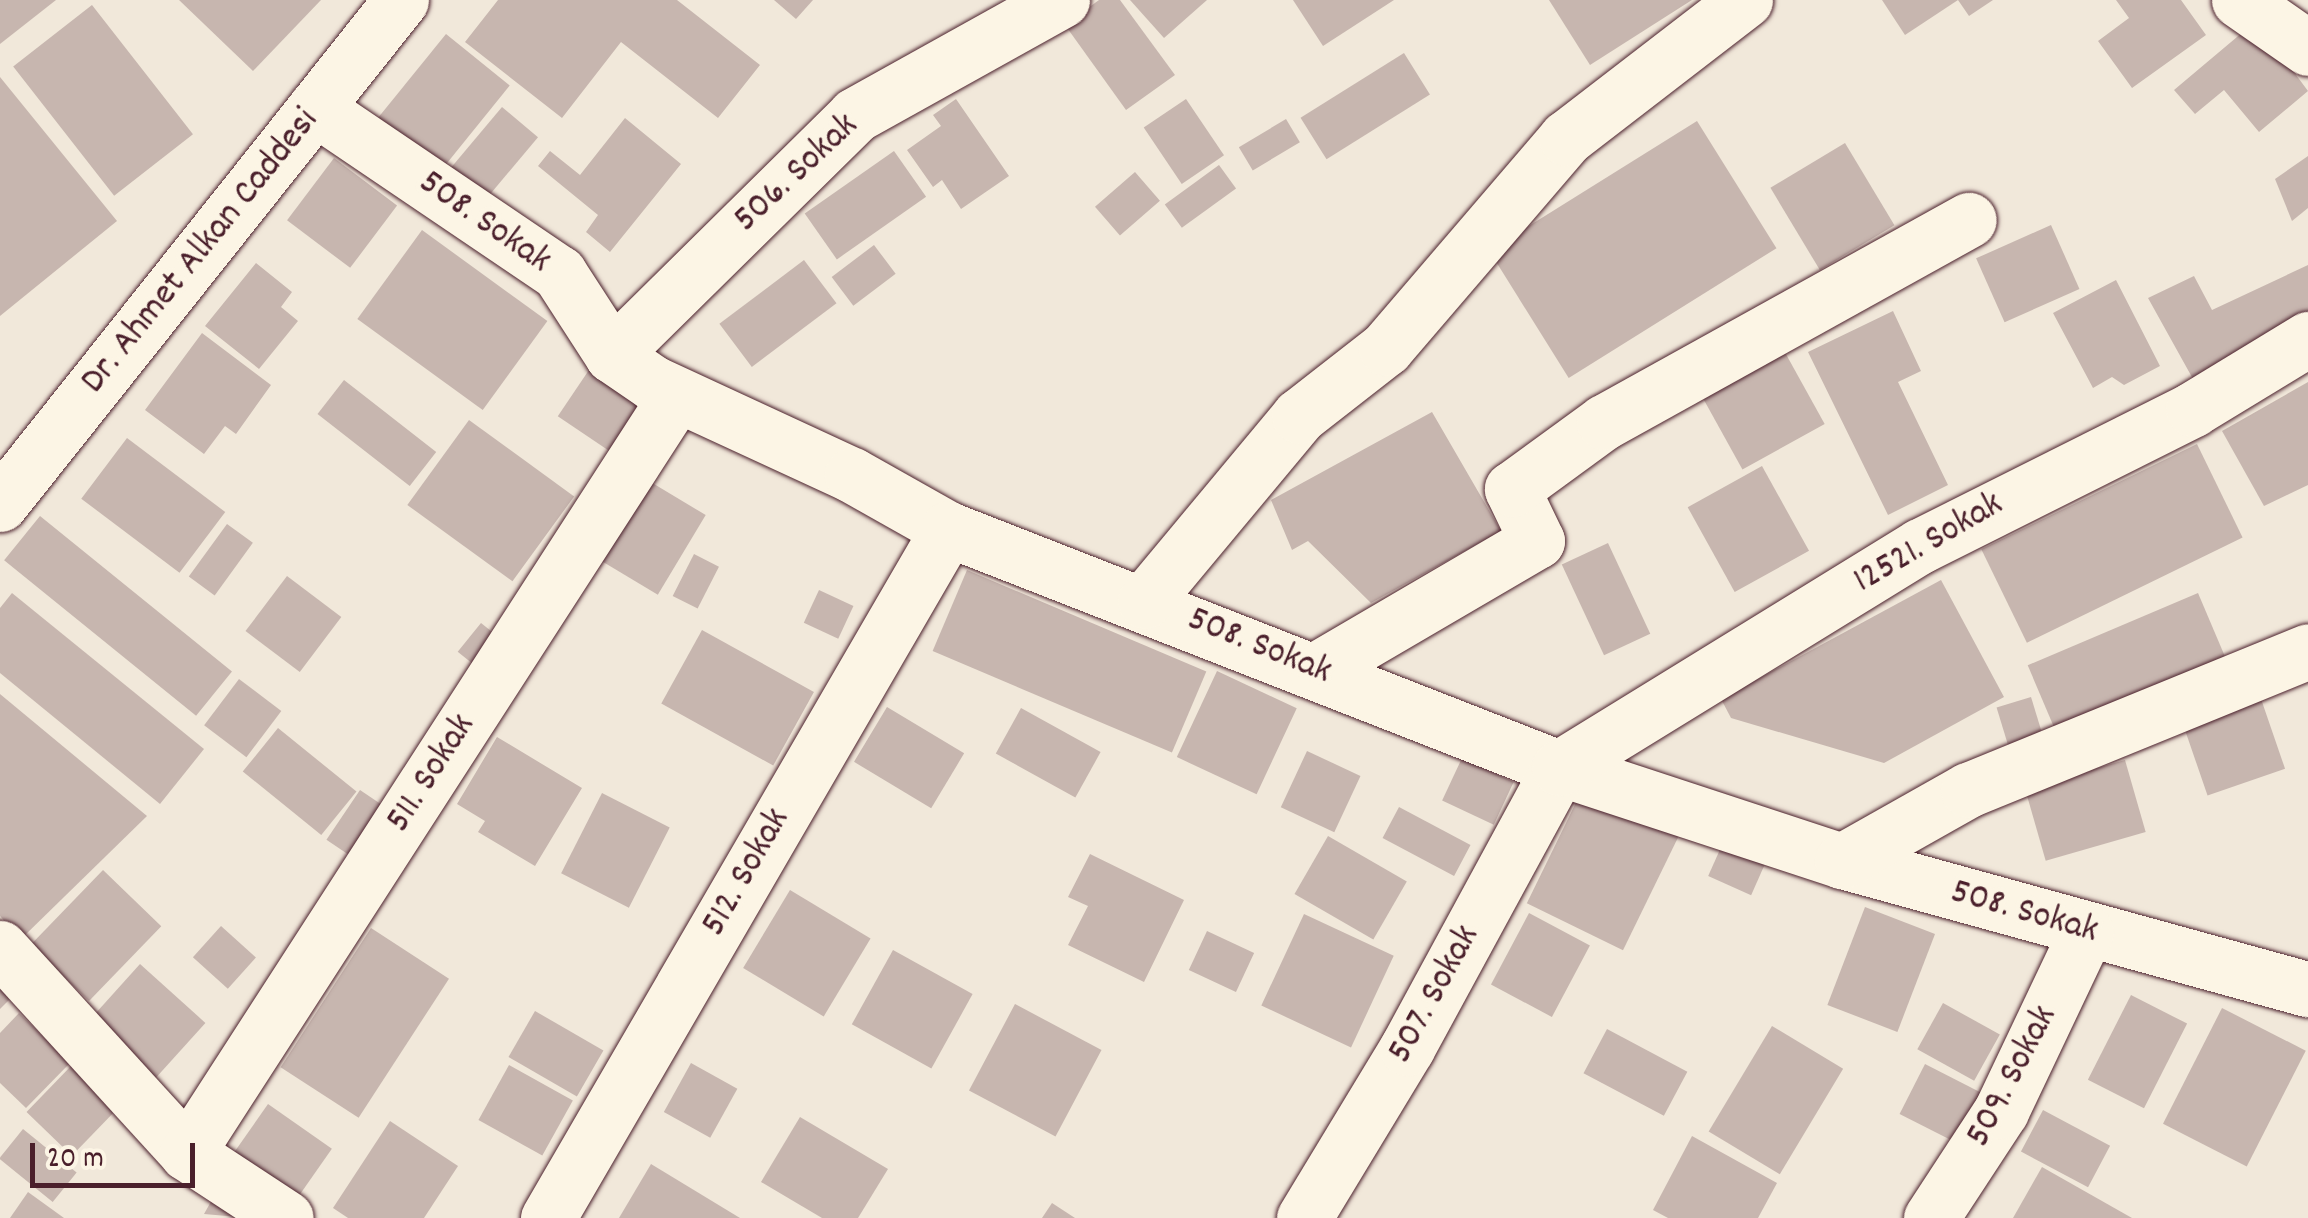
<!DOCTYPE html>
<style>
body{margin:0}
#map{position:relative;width:2308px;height:1218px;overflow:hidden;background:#f1e8da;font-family:Dekko,sans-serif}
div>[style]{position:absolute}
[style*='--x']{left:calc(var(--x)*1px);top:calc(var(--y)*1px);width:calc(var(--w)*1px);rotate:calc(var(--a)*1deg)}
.building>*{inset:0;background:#c7b6af;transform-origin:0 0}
.roads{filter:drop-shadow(0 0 2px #4a1f2b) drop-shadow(0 0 2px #4a1f2b)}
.minor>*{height:55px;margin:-27.5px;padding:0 27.5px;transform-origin:27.5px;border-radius:27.5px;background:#fcf5e5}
span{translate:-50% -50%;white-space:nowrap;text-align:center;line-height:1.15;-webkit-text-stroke:10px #fcf5e5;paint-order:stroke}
.street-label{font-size:38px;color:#4a1f2b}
.scale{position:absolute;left:30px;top:1143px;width:165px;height:45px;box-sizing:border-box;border:5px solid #4a1f2b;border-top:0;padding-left:12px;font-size:30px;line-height:35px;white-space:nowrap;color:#4a1f2b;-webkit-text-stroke:8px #fcf5e5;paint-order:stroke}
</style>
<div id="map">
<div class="building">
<div style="clip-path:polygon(0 0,56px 0,0 44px)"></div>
<div style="clip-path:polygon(179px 0,321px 0,253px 71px)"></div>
<div style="clip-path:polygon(498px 0,677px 0,760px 65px,718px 118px,621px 42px,562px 118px,465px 42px)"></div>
<div style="clip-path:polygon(774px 0,813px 0,796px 19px)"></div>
<div style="clip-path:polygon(1099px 0,1120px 0,1175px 75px,1126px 110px,1065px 25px)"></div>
<div style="clip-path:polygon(1130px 0,1207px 0,1164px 38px)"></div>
<div style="clip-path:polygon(1293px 0,1394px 0,1323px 46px)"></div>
<div style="clip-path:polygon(1549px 0,1692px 0,1590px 65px)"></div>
<div style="clip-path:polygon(1882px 0,1958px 0,1905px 35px)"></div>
<div style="clip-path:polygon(1958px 0,1993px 0,1969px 16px)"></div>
<div style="clip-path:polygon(2116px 0,2181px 0,2206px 35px,2132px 88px,2098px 41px,2129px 18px)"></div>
<div style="left:92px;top:5px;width:164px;height:100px;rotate:52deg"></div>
<div style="clip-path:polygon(2256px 21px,2308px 91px,2259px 132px,2224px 90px,2195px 114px,2174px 90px)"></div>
<div style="left:446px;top:34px;width:82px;height:123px;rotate:39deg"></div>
<div style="left:1404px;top:53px;width:49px;height:122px;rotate:58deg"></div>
<div style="clip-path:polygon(0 77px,117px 221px,0 316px)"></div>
<div style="clip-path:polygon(956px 99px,1009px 176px,961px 209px,942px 180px,933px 187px,907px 150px,941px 126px,933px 115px)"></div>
<div style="left:1186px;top:99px;width:68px;height:51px;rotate:56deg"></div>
<div style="left:502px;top:107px;width:47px;height:83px;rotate:40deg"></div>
<div style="clip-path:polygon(625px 118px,681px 164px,610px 252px,586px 232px,598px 215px,538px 166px,550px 151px,580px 175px)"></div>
<div style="left:1286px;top:119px;width:27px;height:55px;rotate:59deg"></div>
<div style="left:1697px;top:121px;width:150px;height:245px;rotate:58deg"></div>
<div style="left:1845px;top:143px;width:96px;height:87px;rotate:59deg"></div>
<div style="left:894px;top:151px;width:56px;height:109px;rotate:55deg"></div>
<div style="clip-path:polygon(2308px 156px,2308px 208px,2292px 221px,2275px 179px)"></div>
<div style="left:334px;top:158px;width:79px;height:78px;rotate:37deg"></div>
<div style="left:1219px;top:165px;width:29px;height:67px;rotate:54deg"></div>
<div style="left:1135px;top:172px;width:38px;height:53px;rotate:49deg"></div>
<div style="left:2051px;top:225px;width:70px;height:82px;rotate:66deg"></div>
<div style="left:422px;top:230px;width:155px;height:110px;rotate:36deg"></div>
<div style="left:874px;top:245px;width:36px;height:53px;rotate:53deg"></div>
<div style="left:804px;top:260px;width:54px;height:106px;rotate:53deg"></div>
<div style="clip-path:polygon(256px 263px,292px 292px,281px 307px,298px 321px,259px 369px,205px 326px)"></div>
<div style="clip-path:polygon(2308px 265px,2308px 321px,2198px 388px,2148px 298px,2194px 276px,2212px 310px)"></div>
<div style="clip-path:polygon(2116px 280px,2160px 366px,2124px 385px,2112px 377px,2093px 388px,2053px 313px)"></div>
<div style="clip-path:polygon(1893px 311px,1921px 371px,1898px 382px,1948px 485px,1888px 515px,1808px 352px)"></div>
<div style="clip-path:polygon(202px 333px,271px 385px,236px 434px,225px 426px,204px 454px,145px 410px)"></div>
<div style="left:1782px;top:347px;width:88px;height:94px;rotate:61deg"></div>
<div style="left:593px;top:364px;width:64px;height:63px;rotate:34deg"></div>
<div style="left:344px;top:380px;width:117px;height:43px;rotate:38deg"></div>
<div style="clip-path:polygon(2308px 382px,2308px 485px,2264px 506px,2222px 431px)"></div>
<div style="clip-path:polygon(1432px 412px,1501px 531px,1371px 603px,1308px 541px,1292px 550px,1271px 500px)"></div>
<div style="left:469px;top:420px;width:130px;height:105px;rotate:36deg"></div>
<div style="left:127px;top:438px;width:123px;height:76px;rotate:37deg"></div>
<div style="left:2197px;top:444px;width:104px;height:240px;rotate:64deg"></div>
<div style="left:1762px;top:466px;width:97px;height:85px;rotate:61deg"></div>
<div style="left:644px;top:478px;width:72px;height:93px;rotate:31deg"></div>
<div style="left:40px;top:516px;width:247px;height:57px;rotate:39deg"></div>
<div style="left:227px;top:524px;width:32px;height:65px;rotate:36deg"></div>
<div style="left:1608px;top:543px;width:100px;height:51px;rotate:65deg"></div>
<div style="left:694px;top:554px;width:28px;height:47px;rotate:27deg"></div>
<div style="left:967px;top:570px;width:260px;height:88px;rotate:23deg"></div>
<div style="left:287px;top:576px;width:68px;height:69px;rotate:37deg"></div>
<div style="clip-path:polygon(1941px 580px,2004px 697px,1884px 763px,1731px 718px,1721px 699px)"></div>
<div style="left:819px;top:590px;width:38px;height:36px;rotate:25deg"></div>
<div style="clip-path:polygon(12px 593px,204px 749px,160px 804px,0 673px,0 608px)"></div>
<div style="left:2198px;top:593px;width:69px;height:185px;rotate:67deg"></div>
<div style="left:481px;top:623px;width:26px;height:37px;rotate:39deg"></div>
<div style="left:702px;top:630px;width:128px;height:84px;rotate:29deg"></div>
<div style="left:1217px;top:671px;width:88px;height:95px;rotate:25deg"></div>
<div style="left:239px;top:679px;width:53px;height:58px;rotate:37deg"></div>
<div style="clip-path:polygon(0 694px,147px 816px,21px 939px,0 916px)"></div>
<div style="left:2260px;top:696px;width:77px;height:82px;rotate:71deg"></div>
<div style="left:2031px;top:697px;width:47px;height:36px;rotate:73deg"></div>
<div style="left:887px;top:707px;width:90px;height:64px;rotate:31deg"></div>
<div style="left:1021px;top:708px;width:91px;height:52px;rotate:29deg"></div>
<div style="left:278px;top:728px;width:101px;height:56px;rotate:39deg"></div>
<div style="clip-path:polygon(497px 737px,582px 788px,535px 866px,478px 832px,485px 821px,457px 804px)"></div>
<div style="left:1307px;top:751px;width:59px;height:62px;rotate:25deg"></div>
<div style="left:1462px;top:758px;width:57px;height:47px;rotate:25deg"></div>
<div style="left:2125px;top:760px;width:75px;height:104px;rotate:74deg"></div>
<div style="left:1586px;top:782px;width:107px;height:135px;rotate:26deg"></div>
<div style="left:360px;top:790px;width:42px;height:60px;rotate:34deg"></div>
<div style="left:602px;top:793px;width:76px;height:90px;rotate:27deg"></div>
<div style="left:1399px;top:807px;width:81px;height:35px;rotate:28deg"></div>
<div style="left:1328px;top:836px;width:91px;height:67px;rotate:30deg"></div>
<div style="left:1722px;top:845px;width:47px;height:34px;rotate:24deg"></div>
<div style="clip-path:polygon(1090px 854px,1184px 900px,1144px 982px,1068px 945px,1088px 906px,1068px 897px)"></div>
<div style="left:103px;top:870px;width:81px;height:104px;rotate:44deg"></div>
<div style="left:790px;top:890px;width:94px;height:91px;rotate:31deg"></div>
<div style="left:1865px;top:907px;width:75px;height:105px;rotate:21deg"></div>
<div style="left:1529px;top:913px;width:69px;height:81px;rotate:28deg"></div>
<div style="left:1304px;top:914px;width:99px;height:101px;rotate:25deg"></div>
<div style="left:221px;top:926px;width:47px;height:42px;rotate:42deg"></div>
<div style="left:371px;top:928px;width:93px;height:166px;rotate:33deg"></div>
<div style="left:1207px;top:931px;width:52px;height:43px;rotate:25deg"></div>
<div style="left:893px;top:950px;width:91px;height:85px;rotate:29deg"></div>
<div style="left:140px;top:964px;width:88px;height:76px;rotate:42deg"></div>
<div style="clip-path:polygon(0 969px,20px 989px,0 1009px)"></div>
<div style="left:2131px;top:995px;width:63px;height:95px;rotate:27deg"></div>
<div style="left:1943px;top:1003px;width:65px;height:53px;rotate:29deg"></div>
<div style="left:1015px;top:1004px;width:98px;height:98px;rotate:28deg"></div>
<div style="left:2222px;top:1008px;width:94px;height:130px;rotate:27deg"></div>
<div style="left:535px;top:1011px;width:79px;height:53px;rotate:30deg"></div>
<div style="clip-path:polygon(19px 1013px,70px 1063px,26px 1108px,0 1083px,0 1033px)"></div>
<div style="left:1772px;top:1026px;width:83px;height:123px;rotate:31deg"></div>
<div style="left:1607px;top:1029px;width:91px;height:50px;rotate:28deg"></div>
<div style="left:691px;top:1063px;width:53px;height:56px;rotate:29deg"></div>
<div style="left:1925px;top:1064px;width:67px;height:56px;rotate:27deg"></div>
<div style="left:509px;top:1065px;width:73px;height:63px;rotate:29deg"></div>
<div style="left:71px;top:1066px;width:63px;height:64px;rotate:44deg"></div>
<div style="left:268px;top:1104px;width:78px;height:65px;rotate:35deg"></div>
<div style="left:2043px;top:1110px;width:76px;height:47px;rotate:28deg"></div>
<div style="clip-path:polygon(800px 1117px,888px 1169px,858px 1218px,822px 1218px,761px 1182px)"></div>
<div style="clip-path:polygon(390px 1121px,458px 1166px,424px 1218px,348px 1218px,333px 1208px)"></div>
<div style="left:23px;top:1129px;width:69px;height:38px;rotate:39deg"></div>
<div style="clip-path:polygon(1692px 1136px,1777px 1183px,1758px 1218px,1668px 1218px,1653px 1210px)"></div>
<div style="clip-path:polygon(651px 1164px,740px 1218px,619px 1218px)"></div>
<div style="clip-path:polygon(2042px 1167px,2132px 1218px,2013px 1218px)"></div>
<div style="clip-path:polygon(217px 1191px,250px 1218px,204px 1214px)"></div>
<div style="clip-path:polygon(28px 1192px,64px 1218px,10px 1218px)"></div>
<div style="clip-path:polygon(1052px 1203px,1075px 1218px,1042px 1218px)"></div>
</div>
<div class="roads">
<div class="minor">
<div style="--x:2239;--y:0;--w:84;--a:34.8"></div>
<div style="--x:315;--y:108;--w:295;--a:34.1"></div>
<div style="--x:559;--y:273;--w:98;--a:57.1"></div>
<div style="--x:612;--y:355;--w:50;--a:34.3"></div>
<div style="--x:653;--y:383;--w:219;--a:24.8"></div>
<div style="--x:852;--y:475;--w:110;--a:29.4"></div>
<div style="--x:948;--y:529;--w:656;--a:21.36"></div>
<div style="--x:1559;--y:768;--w:298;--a:18.2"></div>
<div style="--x:1842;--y:861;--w:483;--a:15.4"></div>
<div style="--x:612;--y:355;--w:342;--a:-44.6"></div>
<div style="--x:855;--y:115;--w:237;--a:-29.1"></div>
<div style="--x:0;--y:504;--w:644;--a:-51.49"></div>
<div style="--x:1145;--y:601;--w:241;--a:-50.2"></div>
<div style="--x:1299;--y:416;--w:110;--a:-38"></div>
<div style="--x:1386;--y:348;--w:277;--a:-49.4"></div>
<div style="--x:1566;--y:138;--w:226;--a:-37.6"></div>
<div style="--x:1316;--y:670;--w:256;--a:-30.3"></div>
<div style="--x:1537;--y:541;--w:58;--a:-115.7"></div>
<div style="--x:1512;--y:489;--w:114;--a:-36.1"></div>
<div style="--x:1604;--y:422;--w:417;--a:-29"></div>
<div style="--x:1842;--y:861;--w:145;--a:-29.4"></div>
<div style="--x:1968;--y:790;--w:367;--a:-22.2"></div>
<div style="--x:0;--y:948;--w:277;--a:47.6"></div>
<div style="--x:187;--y:1153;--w:118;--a:33.3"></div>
<div style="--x:187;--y:1153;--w:901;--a:-57.14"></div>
<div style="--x:548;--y:1218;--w:797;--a:-59.86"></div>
<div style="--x:1304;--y:1218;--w:199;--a:-58.8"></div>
<div style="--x:1407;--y:1048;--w:319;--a:-61.5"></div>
<div style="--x:1559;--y:768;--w:424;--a:-31.6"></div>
<div style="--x:1920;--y:546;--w:305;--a:-26.6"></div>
<div style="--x:2193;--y:409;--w:135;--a:-31.3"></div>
<div style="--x:1931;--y:1218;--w:128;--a:-56.8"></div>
<div style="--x:2001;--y:1111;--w:198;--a:-64.6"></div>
</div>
</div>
<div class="street-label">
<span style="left:797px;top:174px;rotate:-43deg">506. Sokak</span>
<span style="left:484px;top:223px;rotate:35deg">508. Sokak</span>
<span style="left:201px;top:252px;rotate:-51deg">Dr. Ahmet Alkan Caddesi</span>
<span style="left:1929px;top:544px;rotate:-30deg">12521. Sokak</span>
<span style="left:1259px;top:647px;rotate:22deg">508. Sokak</span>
<span style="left:432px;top:774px;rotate:-57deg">511. Sokak</span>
<span style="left:747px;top:873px;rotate:-60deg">512. Sokak</span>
<span style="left:2024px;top:913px;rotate:16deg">508. Sokak</span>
<span style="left:1435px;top:995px;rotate:-61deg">507. Sokak</span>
<span style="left:2013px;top:1077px;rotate:-62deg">509. Sokak</span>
</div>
<div class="scale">20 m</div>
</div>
